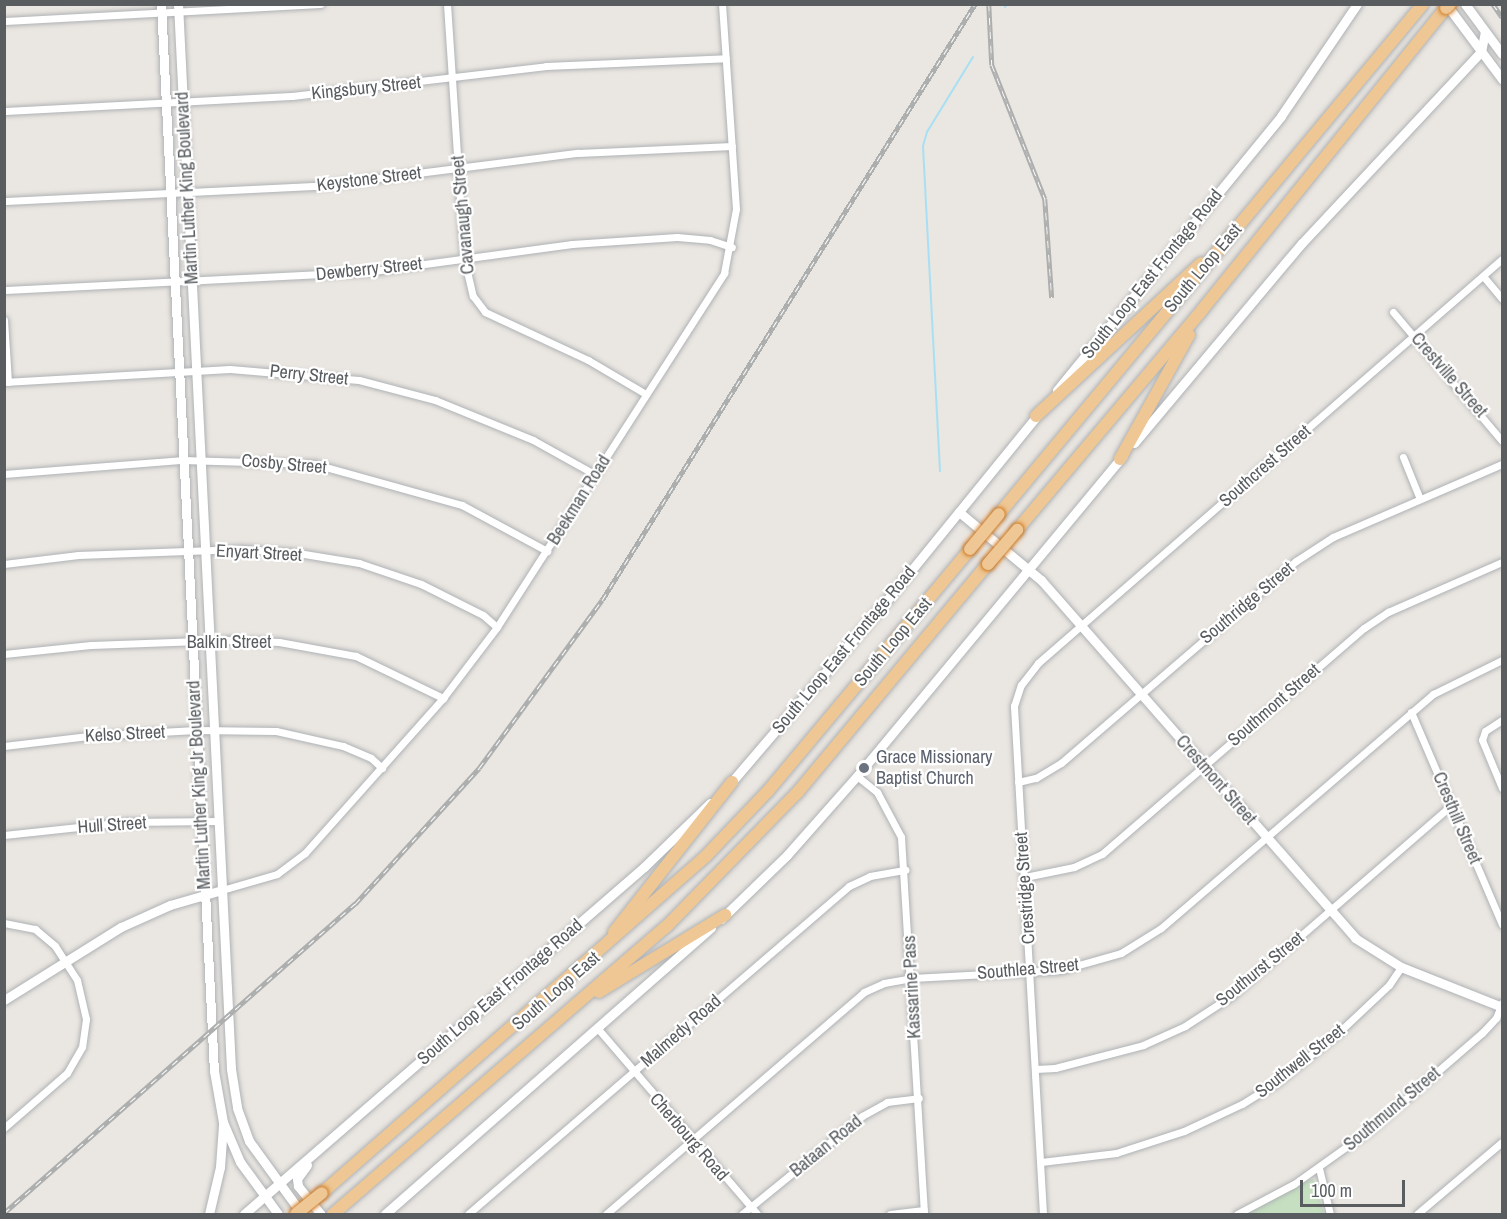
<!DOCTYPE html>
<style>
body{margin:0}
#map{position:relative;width:1507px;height:1219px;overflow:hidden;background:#eae6e1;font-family:"Archivo Narrow",sans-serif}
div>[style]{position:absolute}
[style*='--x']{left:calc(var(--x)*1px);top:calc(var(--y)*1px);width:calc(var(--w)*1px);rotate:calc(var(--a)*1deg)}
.green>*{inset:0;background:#c6dfc0}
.stream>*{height:2px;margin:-1px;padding:0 1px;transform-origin:1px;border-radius:1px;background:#a8e0f3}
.roads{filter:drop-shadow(0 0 2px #aeb2b5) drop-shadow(0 0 2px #aeb2b5)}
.street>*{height:7px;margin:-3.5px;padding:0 3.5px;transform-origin:3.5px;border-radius:3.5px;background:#fff}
.secondary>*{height:9px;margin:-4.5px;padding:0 4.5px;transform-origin:4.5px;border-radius:4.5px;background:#fff}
.highway>*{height:12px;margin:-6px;padding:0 6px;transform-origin:6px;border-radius:6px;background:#eec794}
.rail>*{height:4.5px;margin-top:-2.25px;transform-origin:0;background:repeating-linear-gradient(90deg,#fff 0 7px,#adaeae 0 14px);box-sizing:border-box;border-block:2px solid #adaeae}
.bridges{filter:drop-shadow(0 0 2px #ce761d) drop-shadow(0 0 2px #ce761d)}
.highway-bridge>*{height:12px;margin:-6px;padding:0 6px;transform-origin:6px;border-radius:6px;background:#eec794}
.dots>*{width:16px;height:16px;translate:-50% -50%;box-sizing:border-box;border:3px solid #fff;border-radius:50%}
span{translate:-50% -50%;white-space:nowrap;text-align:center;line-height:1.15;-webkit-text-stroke:4.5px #fff;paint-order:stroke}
.street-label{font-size:18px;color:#595d60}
.worship-label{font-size:18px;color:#5b616d}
.left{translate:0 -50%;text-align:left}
.frame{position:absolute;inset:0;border:6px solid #595d60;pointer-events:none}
.scale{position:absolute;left:1300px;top:1180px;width:105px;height:27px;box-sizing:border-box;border:3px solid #595d60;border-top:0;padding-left:8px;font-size:18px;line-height:21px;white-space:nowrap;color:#595d60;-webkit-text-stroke:4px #fff;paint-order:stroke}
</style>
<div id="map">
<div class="green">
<div style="clip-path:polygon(1314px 1179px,1324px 1214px,1246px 1214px,1309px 1180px)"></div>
</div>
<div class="stream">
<div style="--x:1005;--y:7;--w:4;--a:-56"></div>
<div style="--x:940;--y:471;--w:325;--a:-93"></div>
<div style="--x:923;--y:146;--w:15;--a:-74"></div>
<div style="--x:927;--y:132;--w:88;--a:-58.5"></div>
</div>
<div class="roads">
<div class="street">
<div style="--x:447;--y:4;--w:255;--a:86.2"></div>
<div style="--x:464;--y:258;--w:39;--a:77"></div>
<div style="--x:473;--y:296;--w:20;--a:53"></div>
<div style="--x:485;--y:312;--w:114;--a:25"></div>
<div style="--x:588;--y:360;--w:67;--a:30.4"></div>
<div style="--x:4;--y:21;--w:317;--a:-3.1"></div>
<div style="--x:4;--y:111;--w:288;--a:-3"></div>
<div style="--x:292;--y:96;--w:256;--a:-6.7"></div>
<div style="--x:546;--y:66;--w:180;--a:-2.5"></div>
<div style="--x:4;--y:201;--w:311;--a:-2.8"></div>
<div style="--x:315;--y:186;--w:265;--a:-7.2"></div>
<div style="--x:578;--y:153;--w:154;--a:-2.6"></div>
<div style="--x:1483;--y:276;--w:30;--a:50"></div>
<div style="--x:4;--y:290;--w:369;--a:-2.9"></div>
<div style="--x:373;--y:271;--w:201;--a:-7.7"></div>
<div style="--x:572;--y:244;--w:105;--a:-3.8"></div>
<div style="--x:677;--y:237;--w:33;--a:5"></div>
<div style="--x:710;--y:240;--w:23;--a:18"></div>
<div style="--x:1393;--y:312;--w:169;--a:49.8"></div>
<div style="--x:4;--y:320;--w:62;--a:86.3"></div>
<div style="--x:4;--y:382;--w:226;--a:-3.3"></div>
<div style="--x:230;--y:369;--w:129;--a:4.9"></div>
<div style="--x:359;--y:380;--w:79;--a:14.7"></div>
<div style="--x:435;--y:400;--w:106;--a:22.2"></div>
<div style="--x:533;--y:440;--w:70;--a:29.1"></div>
<div style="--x:1403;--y:457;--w:45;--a:68"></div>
<div style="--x:4;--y:474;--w:180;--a:-4.5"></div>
<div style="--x:183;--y:460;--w:132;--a:1.7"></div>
<div style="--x:315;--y:464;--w:153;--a:15.6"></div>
<div style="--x:462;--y:505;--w:97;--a:28.4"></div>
<div style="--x:4;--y:564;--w:75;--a:-6.9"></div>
<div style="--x:78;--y:555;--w:163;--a:-2.1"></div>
<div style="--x:241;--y:549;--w:57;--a:4"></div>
<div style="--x:298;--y:553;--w:62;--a:9.3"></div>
<div style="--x:359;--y:563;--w:65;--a:18.7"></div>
<div style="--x:421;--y:584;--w:69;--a:26.6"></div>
<div style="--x:483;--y:615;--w:18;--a:41"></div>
<div style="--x:4;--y:654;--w:87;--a:-5.9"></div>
<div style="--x:91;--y:645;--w:136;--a:-2.1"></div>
<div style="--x:227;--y:640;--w:52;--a:2.2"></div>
<div style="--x:279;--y:642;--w:78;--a:10.3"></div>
<div style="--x:356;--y:656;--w:97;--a:25.8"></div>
<div style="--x:1411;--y:712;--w:231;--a:66.8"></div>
<div style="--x:1502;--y:720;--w:20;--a:147"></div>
<div style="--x:1485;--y:731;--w:9;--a:108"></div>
<div style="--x:1482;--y:740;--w:52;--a:67.4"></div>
<div style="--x:4;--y:746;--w:85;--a:-6.8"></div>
<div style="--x:88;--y:736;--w:108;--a:-3.2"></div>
<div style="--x:196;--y:730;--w:80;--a:0.7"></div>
<div style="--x:276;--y:731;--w:69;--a:12.6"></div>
<div style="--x:343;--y:746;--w:30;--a:23"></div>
<div style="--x:371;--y:758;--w:15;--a:42"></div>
<div style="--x:857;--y:776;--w:26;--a:39"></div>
<div style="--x:877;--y:792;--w:51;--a:61.9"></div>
<div style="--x:901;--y:837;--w:378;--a:86.5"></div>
<div style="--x:1018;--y:782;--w:18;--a:-13"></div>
<div style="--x:1036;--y:778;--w:29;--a:-31"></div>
<div style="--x:1061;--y:763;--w:310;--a:-40.7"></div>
<div style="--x:1296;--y:561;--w:44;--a:-33"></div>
<div style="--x:1333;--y:537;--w:184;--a:-23.4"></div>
<div style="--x:4;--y:835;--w:122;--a:-6.1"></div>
<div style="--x:125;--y:822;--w:94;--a:-0.6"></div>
<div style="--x:1025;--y:877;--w:50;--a:-11.5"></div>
<div style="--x:1074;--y:867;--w:31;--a:-25"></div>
<div style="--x:1102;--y:854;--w:346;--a:-40.8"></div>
<div style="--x:1364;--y:628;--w:29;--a:-34"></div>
<div style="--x:1388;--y:612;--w:124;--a:-23.7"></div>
<div style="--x:222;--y:890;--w:57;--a:-16.2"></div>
<div style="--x:277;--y:874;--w:35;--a:-37"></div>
<div style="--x:305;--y:853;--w:208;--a:-48.3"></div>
<div style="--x:443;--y:698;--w:89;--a:-52.7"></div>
<div style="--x:497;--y:627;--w:421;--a:-57.3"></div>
<div style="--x:724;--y:273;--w:65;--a:-79.4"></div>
<div style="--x:736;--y:209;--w:205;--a:-93.9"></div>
<div style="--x:4;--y:923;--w:32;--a:11"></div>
<div style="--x:35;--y:929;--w:26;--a:40"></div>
<div style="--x:55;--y:946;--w:40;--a:57.1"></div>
<div style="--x:77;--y:980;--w:40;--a:77"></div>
<div style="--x:86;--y:1019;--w:28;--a:98"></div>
<div style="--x:82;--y:1047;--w:30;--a:120"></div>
<div style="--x:67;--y:1073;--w:84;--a:138.9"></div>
<div style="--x:599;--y:1030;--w:243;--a:49.3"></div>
<div style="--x:1036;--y:1069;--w:19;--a:-3"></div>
<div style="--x:1055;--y:1068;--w:91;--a:-14.6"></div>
<div style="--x:1143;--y:1045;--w:46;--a:-24.3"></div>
<div style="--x:1185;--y:1026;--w:55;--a:-33.1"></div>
<div style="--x:1231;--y:996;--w:290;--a:-40.9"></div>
<div style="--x:1041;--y:1162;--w:76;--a:-6.8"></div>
<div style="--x:1116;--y:1153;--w:71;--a:-17.9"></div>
<div style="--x:1184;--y:1131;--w:64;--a:-25"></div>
<div style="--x:1242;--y:1104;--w:40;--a:-32"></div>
<div style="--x:1276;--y:1083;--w:80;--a:-38.9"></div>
<div style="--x:1338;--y:1033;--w:70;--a:-43.3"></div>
<div style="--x:1389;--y:985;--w:22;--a:-56"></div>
<div style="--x:1319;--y:1168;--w:47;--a:76.6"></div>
<div style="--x:468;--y:1214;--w:503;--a:-40.72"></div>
<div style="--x:849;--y:886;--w:23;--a:-25"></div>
<div style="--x:870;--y:876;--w:36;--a:-10"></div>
<div style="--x:606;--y:1214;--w:340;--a:-40.7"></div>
<div style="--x:864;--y:992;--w:22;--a:-24"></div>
<div style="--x:884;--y:983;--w:28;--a:-10"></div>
<div style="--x:912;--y:978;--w:149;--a:-3.1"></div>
<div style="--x:1061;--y:970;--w:62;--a:-15.8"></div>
<div style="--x:1121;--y:953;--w:47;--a:-32"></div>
<div style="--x:1161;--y:928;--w:359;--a:-40.7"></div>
<div style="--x:1433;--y:694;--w:77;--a:-26.2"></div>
<div style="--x:742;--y:1214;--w:155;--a:-39.2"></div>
<div style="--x:862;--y:1116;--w:29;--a:-29"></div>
<div style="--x:887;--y:1102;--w:32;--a:-7"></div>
<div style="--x:890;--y:1214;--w:34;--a:-7"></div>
<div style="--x:1043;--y:1214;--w:509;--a:-93.27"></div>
<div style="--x:1014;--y:706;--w:22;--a:-72"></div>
<div style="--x:1021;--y:685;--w:28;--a:-52"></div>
<div style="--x:1038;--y:663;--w:615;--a:-41.05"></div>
<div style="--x:1237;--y:1214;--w:64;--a:-27.8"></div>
<div style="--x:1294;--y:1184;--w:95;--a:-35.5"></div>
<div style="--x:1371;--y:1129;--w:147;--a:-40.9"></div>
<div style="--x:1482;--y:1033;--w:21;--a:-47"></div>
<div style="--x:1496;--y:1018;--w:16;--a:-68"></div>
<div style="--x:1417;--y:1214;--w:111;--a:-40.3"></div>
</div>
<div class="secondary">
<div style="--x:161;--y:4;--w:1068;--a:87.16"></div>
<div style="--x:214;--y:1071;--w:52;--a:80"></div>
<div style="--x:223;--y:1122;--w:43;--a:67"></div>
<div style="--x:240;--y:1162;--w:64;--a:53.8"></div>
<div style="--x:178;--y:4;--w:1066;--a:87.15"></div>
<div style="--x:231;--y:1069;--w:39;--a:81"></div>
<div style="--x:237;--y:1108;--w:35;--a:70"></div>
<div style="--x:249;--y:1141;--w:90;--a:54"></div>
<div style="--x:1446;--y:4;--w:94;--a:53.3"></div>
<div style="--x:1465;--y:4;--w:62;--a:53.5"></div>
<div style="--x:1057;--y:390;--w:354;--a:-50.7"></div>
<div style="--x:1281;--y:116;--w:135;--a:-55.8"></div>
<div style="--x:1134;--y:443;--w:261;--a:-50"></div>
<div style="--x:1302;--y:243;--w:262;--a:-46.9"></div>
<div style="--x:1481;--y:52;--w:20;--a:-79"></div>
<div style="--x:959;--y:512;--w:107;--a:39.7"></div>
<div style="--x:1041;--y:580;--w:476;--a:48.7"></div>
<div style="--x:1355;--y:938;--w:54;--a:32.2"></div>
<div style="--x:1401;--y:967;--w:109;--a:21.6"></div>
<div style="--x:729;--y:785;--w:245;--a:-49.5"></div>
<div style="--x:888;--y:599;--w:240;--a:-50.9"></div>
<div style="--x:721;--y:919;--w:92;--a:-44.1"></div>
<div style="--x:787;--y:855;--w:106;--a:-48.5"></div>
<div style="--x:857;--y:776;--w:416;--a:-50.3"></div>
<div style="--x:4;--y:1000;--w:138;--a:-32"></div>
<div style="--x:121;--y:927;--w:54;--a:-24.2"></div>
<div style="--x:170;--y:905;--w:54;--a:-16.1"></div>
<div style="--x:307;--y:1165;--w:17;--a:126"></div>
<div style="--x:297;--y:1179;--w:7;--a:82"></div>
<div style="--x:298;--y:1186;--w:36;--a:51"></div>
<div style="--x:209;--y:1214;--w:48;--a:-76.8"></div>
<div style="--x:220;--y:1167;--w:42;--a:-85.9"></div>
<div style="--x:244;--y:1214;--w:530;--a:-40.94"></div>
<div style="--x:644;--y:867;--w:92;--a:-44.1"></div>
<div style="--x:385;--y:1214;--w:434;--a:-41.3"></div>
</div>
<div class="highway">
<div style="--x:1036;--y:416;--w:225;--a:-42.8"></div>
<div style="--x:1120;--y:459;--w:142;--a:-60.9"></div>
<div style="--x:999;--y:514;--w:663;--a:-50.26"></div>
<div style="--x:1017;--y:530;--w:287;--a:-49.9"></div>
<div style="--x:1202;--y:310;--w:388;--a:-51.1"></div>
<div style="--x:614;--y:932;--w:191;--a:-51.8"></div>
<div style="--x:599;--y:992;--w:148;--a:-31.4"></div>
<div style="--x:322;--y:1193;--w:511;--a:-41.27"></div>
<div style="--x:706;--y:856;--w:90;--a:-46.4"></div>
<div style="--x:768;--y:791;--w:315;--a:-50.1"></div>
<div style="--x:333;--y:1214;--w:441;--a:-40.8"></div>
<div style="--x:667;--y:926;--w:186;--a:-45.7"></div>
<div style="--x:797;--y:793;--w:298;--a:-50.2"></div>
</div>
</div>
<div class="rail">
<div style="--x:989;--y:4;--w:61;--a:87.2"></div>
<div style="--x:992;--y:65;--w:144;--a:68.4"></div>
<div style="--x:1045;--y:199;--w:99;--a:86"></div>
<div style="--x:1493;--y:4;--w:16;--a:55"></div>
<div style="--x:4;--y:1213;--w:468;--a:-41.4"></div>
<div style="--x:355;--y:904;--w:184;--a:-47.6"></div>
<div style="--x:479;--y:768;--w:208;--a:-53.8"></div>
<div style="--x:602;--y:600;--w:703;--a:-57.96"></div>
</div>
<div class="bridges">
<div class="highway-bridge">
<div style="--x:1446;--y:8;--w:6;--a:-45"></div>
<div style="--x:970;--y:549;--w:45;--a:-50.4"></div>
<div style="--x:988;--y:564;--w:45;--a:-49.5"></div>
<div style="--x:296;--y:1214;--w:33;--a:-39"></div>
</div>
</div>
<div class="dots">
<div style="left:864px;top:768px;background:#6b7280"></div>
</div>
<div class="street-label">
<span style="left:366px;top:88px;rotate:-6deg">Kingsbury Street</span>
<span style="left:369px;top:179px;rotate:-7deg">Keystone Street</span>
<span style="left:187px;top:188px;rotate:-93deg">Martin Luther King Boulevard</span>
<span style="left:463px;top:215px;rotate:-95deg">Cavanaugh Street</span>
<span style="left:1203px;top:268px;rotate:-50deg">South Loop East</span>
<span style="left:369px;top:269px;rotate:-6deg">Dewberry Street</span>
<span style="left:1152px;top:274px;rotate:-51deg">South Loop East Frontage Road</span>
<span style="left:309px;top:375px;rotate:6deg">Perry Street</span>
<span style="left:1449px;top:375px;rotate:49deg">Crestville Street</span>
<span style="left:284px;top:464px;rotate:5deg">Cosby Street</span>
<span style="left:1265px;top:466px;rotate:-41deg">Southcrest Street</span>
<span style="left:579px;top:500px;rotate:-58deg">Beekman Road</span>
<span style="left:259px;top:553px;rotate:3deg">Enyart Street</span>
<span style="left:1247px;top:603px;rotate:-40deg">Southridge Street</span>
<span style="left:229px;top:642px">Balkin Street</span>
<span style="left:893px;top:642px;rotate:-50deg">South Loop East</span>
<span style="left:844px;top:650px;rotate:-50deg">South Loop East Frontage Road</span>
<span style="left:1274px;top:705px;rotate:-41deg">Southmont Street</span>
<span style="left:125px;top:734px;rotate:-3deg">Kelso Street</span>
<span style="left:1216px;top:780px;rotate:49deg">Crestmont Street</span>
<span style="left:199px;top:785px;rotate:-93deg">Martin Luther King Jr Boulevard</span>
<span style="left:1457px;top:818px;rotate:67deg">Cresthill Street</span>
<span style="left:112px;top:825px;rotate:-4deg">Hull Street</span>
<span style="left:1025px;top:888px;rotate:-94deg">Crestridge Street</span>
<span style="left:1028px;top:969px;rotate:-5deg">Southlea Street</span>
<span style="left:1260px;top:969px;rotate:-39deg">Southurst Street</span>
<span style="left:912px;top:987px;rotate:-93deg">Kassarine Pass</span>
<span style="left:556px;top:991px;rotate:-41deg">South Loop East</span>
<span style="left:500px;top:992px;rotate:-41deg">South Loop East Frontage Road</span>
<span style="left:681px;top:1031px;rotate:-41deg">Malmedy Road</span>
<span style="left:1300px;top:1061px;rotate:-38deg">Southwell Street</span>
<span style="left:1392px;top:1109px;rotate:-40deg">Southmund Street</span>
<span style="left:689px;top:1137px;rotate:49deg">Cherbourg Road</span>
<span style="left:826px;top:1146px;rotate:-39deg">Bataan Road</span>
</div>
<div class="worship-label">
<span class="left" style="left:876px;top:768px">Grace Missionary<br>Baptist Church</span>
</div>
<div class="frame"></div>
<div class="scale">100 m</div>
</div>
